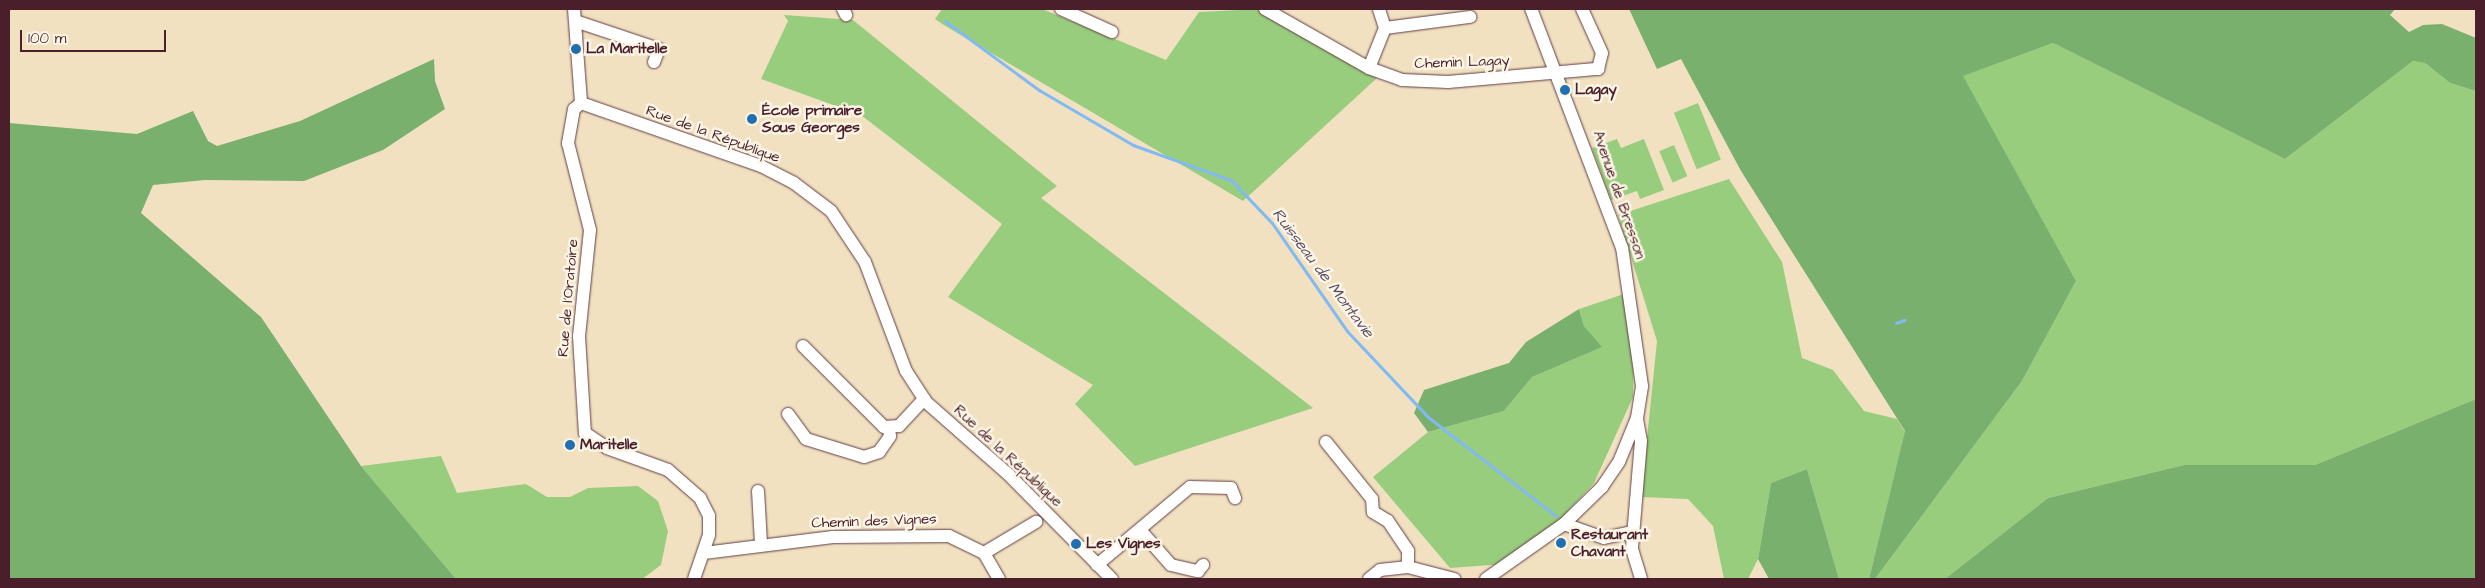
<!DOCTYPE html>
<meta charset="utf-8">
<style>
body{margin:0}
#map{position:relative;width:2485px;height:588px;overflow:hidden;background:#f1e1c1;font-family:"Architects Daughter",sans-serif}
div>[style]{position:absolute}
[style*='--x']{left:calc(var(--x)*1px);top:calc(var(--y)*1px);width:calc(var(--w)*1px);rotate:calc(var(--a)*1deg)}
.green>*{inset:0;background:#98cd7e;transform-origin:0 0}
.forest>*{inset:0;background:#7ab06d}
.stream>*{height:3px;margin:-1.5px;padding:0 1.5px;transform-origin:1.5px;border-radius:1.5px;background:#81baf2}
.roads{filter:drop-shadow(0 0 1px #633c42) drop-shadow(0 0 1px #633c42)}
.minor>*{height:12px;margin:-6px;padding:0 6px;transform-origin:6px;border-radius:6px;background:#fff}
.dots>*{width:14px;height:14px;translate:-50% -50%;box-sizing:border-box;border:2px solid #fcf5e5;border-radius:50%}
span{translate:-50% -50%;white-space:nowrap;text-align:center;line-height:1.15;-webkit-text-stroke:5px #fcf5e5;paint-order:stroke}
.poi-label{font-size:15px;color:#4a1f2b;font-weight:700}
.left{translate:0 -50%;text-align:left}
.street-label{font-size:15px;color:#4a1f2b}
.water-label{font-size:16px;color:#5a4e67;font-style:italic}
.frame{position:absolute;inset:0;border:10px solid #4a1f2b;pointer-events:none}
.scale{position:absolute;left:20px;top:30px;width:146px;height:22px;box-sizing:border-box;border:2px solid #4a1f2b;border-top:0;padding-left:6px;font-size:15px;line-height:18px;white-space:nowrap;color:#4a1f2b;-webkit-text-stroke:4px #fcf5e5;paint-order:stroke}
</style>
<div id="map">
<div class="green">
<div style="clip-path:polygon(942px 9px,1042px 9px,1166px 60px,1199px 12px,1257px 9px,1377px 78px,1243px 201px,942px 24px,935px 19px)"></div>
<div style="clip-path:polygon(784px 15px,853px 20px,1057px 186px,1041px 198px,1313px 408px,1135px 466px,1075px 404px,1093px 385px,948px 297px,1002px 224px,861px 115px,761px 79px,788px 21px)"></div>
<div style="clip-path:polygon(2053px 43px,2285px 159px,2413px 61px,2425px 63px,2450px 83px,2476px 91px,2476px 399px,2315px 465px,2184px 465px,2048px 498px,1945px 579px,1875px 579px,2022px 381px,2076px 281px,1962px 76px)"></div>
<div style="left:1698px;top:103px;width:61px;height:26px;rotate:68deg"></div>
<div style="clip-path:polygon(1617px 139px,1621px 148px,1644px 139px,1664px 190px,1640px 199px,1637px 191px,1611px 200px,1592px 148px)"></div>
<div style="left:1674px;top:145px;width:34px;height:16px;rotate:67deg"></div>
<div style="clip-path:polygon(1729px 179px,1782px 262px,1802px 358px,1833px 370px,1864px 411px,1897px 419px,1905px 432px,1869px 579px,1839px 579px,1807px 469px,1771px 483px,1758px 559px,1748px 579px,1724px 579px,1713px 526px,1688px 499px,1641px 497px,1657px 341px,1618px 215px)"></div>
<div style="clip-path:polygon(1624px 294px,1634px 348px,1633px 397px,1594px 483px,1550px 530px,1505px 564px,1450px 568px,1373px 477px,1428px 432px,1504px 411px,1532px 377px,1601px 347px,1584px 326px,1579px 309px)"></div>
<div style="clip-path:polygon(441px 456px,457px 493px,526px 484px,547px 497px,570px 497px,588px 488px,638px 486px,658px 501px,668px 531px,661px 565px,642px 579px,456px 579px,361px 466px)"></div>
</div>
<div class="forest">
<div style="clip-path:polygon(1629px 9px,2395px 9px,2390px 15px,2409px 32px,2423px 25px,2442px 24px,2476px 38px,2476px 91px,2450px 83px,2425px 63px,2413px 61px,2285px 159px,2053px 43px,1963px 76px,2076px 281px,2022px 381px,1875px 579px,1869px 579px,1905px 431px,1741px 171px,1681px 59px,1657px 69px)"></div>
<div style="clip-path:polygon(434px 59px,435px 81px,445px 109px,383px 150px,304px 181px,205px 180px,153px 185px,141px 213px,261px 317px,361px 466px,456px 579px,9px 579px,9px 123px,137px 134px,193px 111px,208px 141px,217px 146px,300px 121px)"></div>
<div style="clip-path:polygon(1579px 309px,1584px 326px,1602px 347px,1532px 377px,1504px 411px,1428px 432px,1414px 413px,1424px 390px,1509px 363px,1526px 342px)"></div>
<div style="clip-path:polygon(2476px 399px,2476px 579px,1945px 579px,2048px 498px,2184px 465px,2315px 465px)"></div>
<div style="clip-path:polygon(1807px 469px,1839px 579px,1769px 579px,1758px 559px,1771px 483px)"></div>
</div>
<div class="stream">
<div style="--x:945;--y:21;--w:117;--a:36.3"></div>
<div style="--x:1039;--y:90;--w:109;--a:30.3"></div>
<div style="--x:1133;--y:145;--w:104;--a:19.7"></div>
<div style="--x:1231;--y:180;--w:59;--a:46.4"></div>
<div style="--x:1272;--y:223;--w:131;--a:55.2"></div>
<div style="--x:1347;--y:331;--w:118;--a:46.7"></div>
<div style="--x:1428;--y:417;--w:162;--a:37.7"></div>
<div style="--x:1896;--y:323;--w:9;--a:-21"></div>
</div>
<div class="roads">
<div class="minor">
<div style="--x:574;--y:9;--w:94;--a:85.7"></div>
<div style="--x:581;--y:103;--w:191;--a:19.3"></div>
<div style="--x:761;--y:166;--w:37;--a:27"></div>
<div style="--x:794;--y:183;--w:46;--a:37.1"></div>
<div style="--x:831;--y:211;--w:61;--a:56.3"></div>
<div style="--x:865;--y:262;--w:116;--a:69.4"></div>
<div style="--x:906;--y:371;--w:37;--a:57"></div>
<div style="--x:926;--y:402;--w:109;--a:41.3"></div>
<div style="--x:1008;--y:474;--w:148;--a:45.3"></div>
<div style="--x:843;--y:9;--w:7;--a:63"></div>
<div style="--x:1061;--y:9;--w:56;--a:24.3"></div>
<div style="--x:1265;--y:9;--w:120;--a:29.6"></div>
<div style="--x:1369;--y:68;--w:35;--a:20"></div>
<div style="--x:1402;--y:80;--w:46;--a:2.5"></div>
<div style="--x:1448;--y:82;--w:151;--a:-5"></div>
<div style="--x:1598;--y:69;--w:16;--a:-76"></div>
<div style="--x:1602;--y:53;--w:48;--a:-114.4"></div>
<div style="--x:575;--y:21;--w:89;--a:18.4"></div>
<div style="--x:659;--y:49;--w:14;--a:111"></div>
<div style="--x:1385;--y:28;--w:86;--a:-7.4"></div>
<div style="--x:1369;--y:68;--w:43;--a:-68.2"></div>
<div style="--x:1385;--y:28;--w:20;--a:-108"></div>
<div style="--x:581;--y:103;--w:9;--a:139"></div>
<div style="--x:574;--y:109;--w:35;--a:100"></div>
<div style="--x:568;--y:143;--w:90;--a:75.8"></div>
<div style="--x:590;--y:230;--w:107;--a:95.9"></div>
<div style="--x:579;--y:336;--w:97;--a:86.5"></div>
<div style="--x:585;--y:433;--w:27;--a:34"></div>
<div style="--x:607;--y:448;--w:65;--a:19.8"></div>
<div style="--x:668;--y:470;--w:43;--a:41.2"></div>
<div style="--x:700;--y:498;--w:20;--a:63"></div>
<div style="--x:709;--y:516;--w:19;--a:90"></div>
<div style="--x:709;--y:535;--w:46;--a:108.8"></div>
<div style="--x:803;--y:346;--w:115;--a:45"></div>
<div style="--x:884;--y:427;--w:15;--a:-4"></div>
<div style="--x:899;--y:426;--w:37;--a:-47"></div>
<div style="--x:788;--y:414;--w:31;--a:54"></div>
<div style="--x:806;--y:439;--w:61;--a:17.2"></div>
<div style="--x:864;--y:457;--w:16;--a:-18"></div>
<div style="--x:879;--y:452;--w:19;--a:-55"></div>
<div style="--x:890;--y:436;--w:7;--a:-98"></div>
<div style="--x:1637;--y:419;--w:22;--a:80"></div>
<div style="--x:1641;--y:441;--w:108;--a:94.8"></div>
<div style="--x:1632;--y:549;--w:31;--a:73"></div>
<div style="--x:1326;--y:442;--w:73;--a:51.1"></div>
<div style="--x:1372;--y:499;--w:13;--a:86"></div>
<div style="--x:1373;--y:512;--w:17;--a:31"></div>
<div style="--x:1388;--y:521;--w:36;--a:56"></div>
<div style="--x:1408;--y:551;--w:16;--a:90"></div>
<div style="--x:758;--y:491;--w:52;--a:86.7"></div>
<div style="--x:1564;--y:524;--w:42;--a:19.3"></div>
<div style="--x:1604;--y:538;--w:29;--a:-12"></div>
<div style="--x:1141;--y:531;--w:45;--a:48.6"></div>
<div style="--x:1171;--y:565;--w:28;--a:13"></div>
<div style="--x:1198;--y:571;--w:8;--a:-50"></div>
<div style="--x:704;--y:553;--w:130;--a:-7.1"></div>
<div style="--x:833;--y:537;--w:116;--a:-0.5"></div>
<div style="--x:949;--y:536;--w:39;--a:26"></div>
<div style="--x:984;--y:553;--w:30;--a:60"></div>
<div style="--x:984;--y:553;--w:61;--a:-30.8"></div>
<div style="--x:1097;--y:565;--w:121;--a:-40"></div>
<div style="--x:1190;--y:487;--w:41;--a:1.4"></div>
<div style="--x:1231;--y:488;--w:11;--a:68"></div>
<div style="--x:1369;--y:579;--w:14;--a:-39"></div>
<div style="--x:1380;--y:570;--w:28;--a:-6"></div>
<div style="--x:1408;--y:567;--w:48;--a:14.6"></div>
<div style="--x:1486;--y:579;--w:95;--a:-35.2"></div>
<div style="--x:1564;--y:524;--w:53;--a:-44.2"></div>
<div style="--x:1602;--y:487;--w:30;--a:-56"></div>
<div style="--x:1619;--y:462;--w:48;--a:-67.8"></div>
<div style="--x:1637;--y:418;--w:32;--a:-81"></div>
<div style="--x:1642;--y:386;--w:139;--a:-98.2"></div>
<div style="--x:1622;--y:248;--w:256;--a:-110.8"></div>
</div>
</div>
<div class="dots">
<div style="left:576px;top:49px;background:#1f6fb2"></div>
<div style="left:1565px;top:90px;background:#1f6fb2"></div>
<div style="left:752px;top:119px;background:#1f6fb2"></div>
<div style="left:570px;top:445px;background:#1f6fb2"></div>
<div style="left:1561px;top:543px;background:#1f6fb2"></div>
<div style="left:1076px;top:544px;background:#1f6fb2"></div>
</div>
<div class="poi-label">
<span class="left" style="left:586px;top:49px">La Maritelle</span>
<span class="left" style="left:1575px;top:90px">Lagay</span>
<span class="left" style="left:762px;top:119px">École primaire<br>Sous Georges</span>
<span class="left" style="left:580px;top:445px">Maritelle</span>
<span class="left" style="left:1571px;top:543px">Restaurant<br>Chavant</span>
<span class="left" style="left:1086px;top:544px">Les Vignes</span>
</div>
<div class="street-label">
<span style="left:1462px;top:62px;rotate:-2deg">Chemin Lagay</span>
<span style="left:713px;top:134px;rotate:20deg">Rue de la République</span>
<span style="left:1619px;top:195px;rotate:71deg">Avenue de Bresson</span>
<span style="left:568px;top:298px;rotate:-85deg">Rue de l'Oratoire</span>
<span style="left:1008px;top:456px;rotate:43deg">Rue de la République</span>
<span style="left:874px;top:521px;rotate:-2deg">Chemin des Vignes</span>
</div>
<div class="water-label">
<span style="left:1323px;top:273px;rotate:53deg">Ruisseau de Montavie</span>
</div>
<div class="frame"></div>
<div class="scale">100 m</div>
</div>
